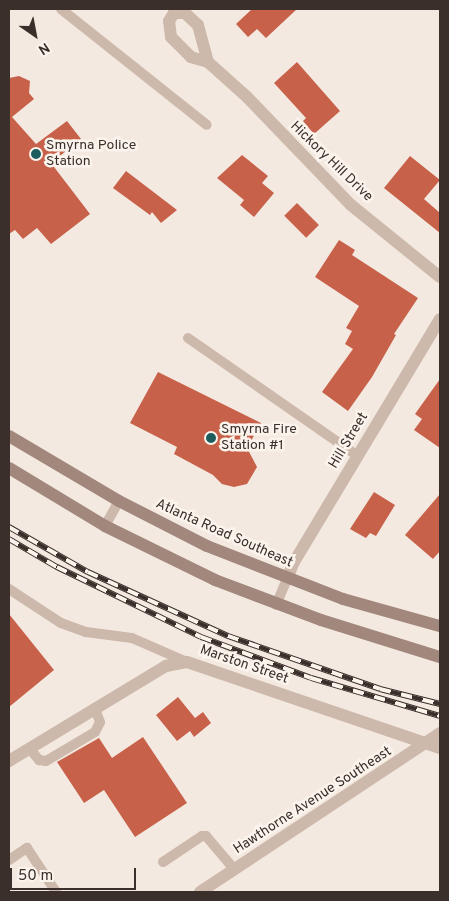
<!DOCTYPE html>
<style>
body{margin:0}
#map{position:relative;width:449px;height:901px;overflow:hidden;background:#f4e9e0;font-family:Overpass,sans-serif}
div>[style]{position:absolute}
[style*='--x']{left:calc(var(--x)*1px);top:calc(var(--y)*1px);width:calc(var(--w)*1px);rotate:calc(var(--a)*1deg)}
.building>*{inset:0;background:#c8614a;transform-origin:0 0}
.service>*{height:10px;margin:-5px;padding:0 5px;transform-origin:5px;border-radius:5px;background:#cdb9ab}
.minor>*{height:12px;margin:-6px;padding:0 6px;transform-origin:6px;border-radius:6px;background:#cdb9ab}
.tertiary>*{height:12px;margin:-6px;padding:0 6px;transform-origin:6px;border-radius:6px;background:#cdb9ab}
.secondary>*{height:12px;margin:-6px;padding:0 6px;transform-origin:6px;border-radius:6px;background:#a1877c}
.rail>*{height:5.5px;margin-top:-2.75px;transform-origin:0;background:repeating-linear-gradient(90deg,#fbf4ed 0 11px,#3a2f2a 0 22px);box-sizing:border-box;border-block:1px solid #3a2f2a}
.dots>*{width:14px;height:14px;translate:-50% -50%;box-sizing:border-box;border:2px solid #fbf4ed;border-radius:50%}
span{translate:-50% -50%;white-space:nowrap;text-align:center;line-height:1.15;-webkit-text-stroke:5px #fbf4ed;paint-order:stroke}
.poi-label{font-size:14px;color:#3a2f2a}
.left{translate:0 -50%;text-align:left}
.street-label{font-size:14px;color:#3a2f2a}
.frame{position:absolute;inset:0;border:10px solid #3a2f2a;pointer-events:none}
.north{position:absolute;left:10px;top:10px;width:50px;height:50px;-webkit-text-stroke:4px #fbf4ed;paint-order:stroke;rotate:147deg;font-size:14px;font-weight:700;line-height:20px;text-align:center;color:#3a2f2a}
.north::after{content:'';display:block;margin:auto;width:18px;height:22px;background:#3a2f2a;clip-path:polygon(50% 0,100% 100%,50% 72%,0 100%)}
.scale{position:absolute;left:10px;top:868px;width:126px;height:22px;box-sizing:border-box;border:2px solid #3a2f2a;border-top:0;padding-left:6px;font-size:15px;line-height:18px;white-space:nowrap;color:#3a2f2a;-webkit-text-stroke:4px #fbf4ed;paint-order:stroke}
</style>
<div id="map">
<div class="building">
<div style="clip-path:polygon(252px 9px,297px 9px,266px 38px,257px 29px,248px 37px,236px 24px)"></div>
<div style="clip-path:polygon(297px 62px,340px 111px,314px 134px,303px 121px,306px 118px,274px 83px)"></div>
<div style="clip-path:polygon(19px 76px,30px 81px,29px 93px,34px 99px,12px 117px,36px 144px,67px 121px,81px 139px,51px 163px,90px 214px,51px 244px,37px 228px,23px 239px,15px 230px,9px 234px,9px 78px)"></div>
<div style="clip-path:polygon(242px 155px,268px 176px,262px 183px,274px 193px,254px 217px,240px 205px,244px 200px,217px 178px)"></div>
<div style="clip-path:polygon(410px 156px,440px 180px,424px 199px,440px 213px,440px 233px,384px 188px)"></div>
<div style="clip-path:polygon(126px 171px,177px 210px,161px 223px,152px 212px,150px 215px,113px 188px)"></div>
<div style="left:297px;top:203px;width:31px;height:18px;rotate:45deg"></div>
<div style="clip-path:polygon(339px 240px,355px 250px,352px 255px,418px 298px,394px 334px,396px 335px,372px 377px,348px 411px,322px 392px,353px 349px,345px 344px,352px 331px,346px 328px,359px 306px,315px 277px)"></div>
<div style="clip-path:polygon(158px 372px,261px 423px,247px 448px,257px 467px,247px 484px,234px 487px,222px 484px,213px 475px,174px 454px,177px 447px,130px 423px)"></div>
<div style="clip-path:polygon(440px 379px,440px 448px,414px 430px,422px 419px,415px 414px)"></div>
<div style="clip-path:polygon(374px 492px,395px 505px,376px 536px,370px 533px,366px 538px,350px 529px)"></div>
<div style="clip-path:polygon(440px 494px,440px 551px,433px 559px,405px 535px)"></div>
<div style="clip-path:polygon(9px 614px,54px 670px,9px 707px)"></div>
<div style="clip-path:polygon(178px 697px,195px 718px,203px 712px,211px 723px,194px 737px,190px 731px,177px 741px,156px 715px)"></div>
<div style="clip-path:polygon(143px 737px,187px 803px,135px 837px,104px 790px,84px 803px,57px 762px,99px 738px,112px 758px)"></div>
</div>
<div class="service">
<div style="--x:61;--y:9;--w:186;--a:38.5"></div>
<div style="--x:188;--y:338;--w:207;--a:34.8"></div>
<div style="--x:105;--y:526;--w:29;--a:-61"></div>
<div style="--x:9;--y:589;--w:62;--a:33.2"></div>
<div style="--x:61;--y:623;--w:27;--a:20"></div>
<div style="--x:86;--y:632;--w:46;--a:7.4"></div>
<div style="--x:132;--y:638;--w:60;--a:23.6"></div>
<div style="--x:276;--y:605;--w:28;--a:-67"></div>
<div style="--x:29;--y:748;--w:16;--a:50"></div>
<div style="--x:39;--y:760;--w:7;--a:8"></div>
<div style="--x:46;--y:761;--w:57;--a:-30.6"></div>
<div style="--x:95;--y:732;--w:11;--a:-63"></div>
<div style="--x:100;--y:722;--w:14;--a:-111"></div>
<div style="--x:9;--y:860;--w:22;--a:-34"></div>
<div style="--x:27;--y:848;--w:53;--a:56.6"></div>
<div style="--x:163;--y:862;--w:47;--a:-33.7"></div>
<div style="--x:202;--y:836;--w:4;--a:0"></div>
<div style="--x:206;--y:836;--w:43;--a:49.7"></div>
</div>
<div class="minor">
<div style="--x:174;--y:13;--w:11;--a:0"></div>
<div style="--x:185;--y:13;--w:18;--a:43"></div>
<div style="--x:198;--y:25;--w:38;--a:75"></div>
<div style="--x:208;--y:62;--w:18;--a:-164"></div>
<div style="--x:191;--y:57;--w:28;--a:-135"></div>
<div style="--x:171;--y:37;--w:16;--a:-97"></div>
<div style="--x:169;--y:21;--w:9;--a:-58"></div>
<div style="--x:208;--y:62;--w:52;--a:41.9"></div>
<div style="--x:247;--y:97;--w:150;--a:46.1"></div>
<div style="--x:351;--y:205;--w:114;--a:39"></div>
<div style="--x:287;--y:579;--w:18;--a:-68"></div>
<div style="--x:294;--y:562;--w:283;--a:-59"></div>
<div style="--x:9;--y:761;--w:184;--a:-31.2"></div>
<div style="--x:166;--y:666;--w:21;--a:-11"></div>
<div style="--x:187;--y:662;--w:267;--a:18.8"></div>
</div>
<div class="tertiary">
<div style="--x:200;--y:892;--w:288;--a:-33.5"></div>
</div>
<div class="secondary">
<div style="--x:9;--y:436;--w:128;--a:30.6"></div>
<div style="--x:119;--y:501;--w:99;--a:27.1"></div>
<div style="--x:207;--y:546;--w:146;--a:21.3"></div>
<div style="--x:343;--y:599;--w:101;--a:15.6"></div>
<div style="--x:9;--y:468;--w:112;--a:31.1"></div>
<div style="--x:105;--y:526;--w:123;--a:26.1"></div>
<div style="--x:215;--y:580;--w:113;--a:20.7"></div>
<div style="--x:321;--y:620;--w:125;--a:17.3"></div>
</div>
<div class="rail">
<div style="--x:9;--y:527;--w:91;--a:29.7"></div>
<div style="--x:88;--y:572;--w:154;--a:24.6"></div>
<div style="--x:228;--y:636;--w:161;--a:19.2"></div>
<div style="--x:380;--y:689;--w:62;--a:14"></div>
<div style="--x:9;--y:539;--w:56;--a:30.3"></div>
<div style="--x:57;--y:567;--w:160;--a:25.9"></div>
<div style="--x:201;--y:637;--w:117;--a:20.4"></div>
<div style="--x:311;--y:678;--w:134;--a:16.4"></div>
</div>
<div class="dots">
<div style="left:36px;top:154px;background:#1e5d5e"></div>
<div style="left:211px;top:438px;background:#1e5d5e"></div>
</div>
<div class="poi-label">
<span class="left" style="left:46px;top:154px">Smyrna Police<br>Station</span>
<span class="left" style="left:221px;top:438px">Smyrna Fire<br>Station #1</span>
</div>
<div class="street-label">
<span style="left:331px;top:162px;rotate:44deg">Hickory Hill Drive</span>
<span style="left:349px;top:441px;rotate:-59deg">Hill Street</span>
<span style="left:224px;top:534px;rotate:24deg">Atlanta Road Southeast</span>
<span style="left:244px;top:665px;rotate:19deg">Marston Street</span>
<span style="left:313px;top:801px;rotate:-33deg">Hawthorne Avenue Southeast</span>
</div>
<div class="frame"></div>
<div class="north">N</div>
<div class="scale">50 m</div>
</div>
